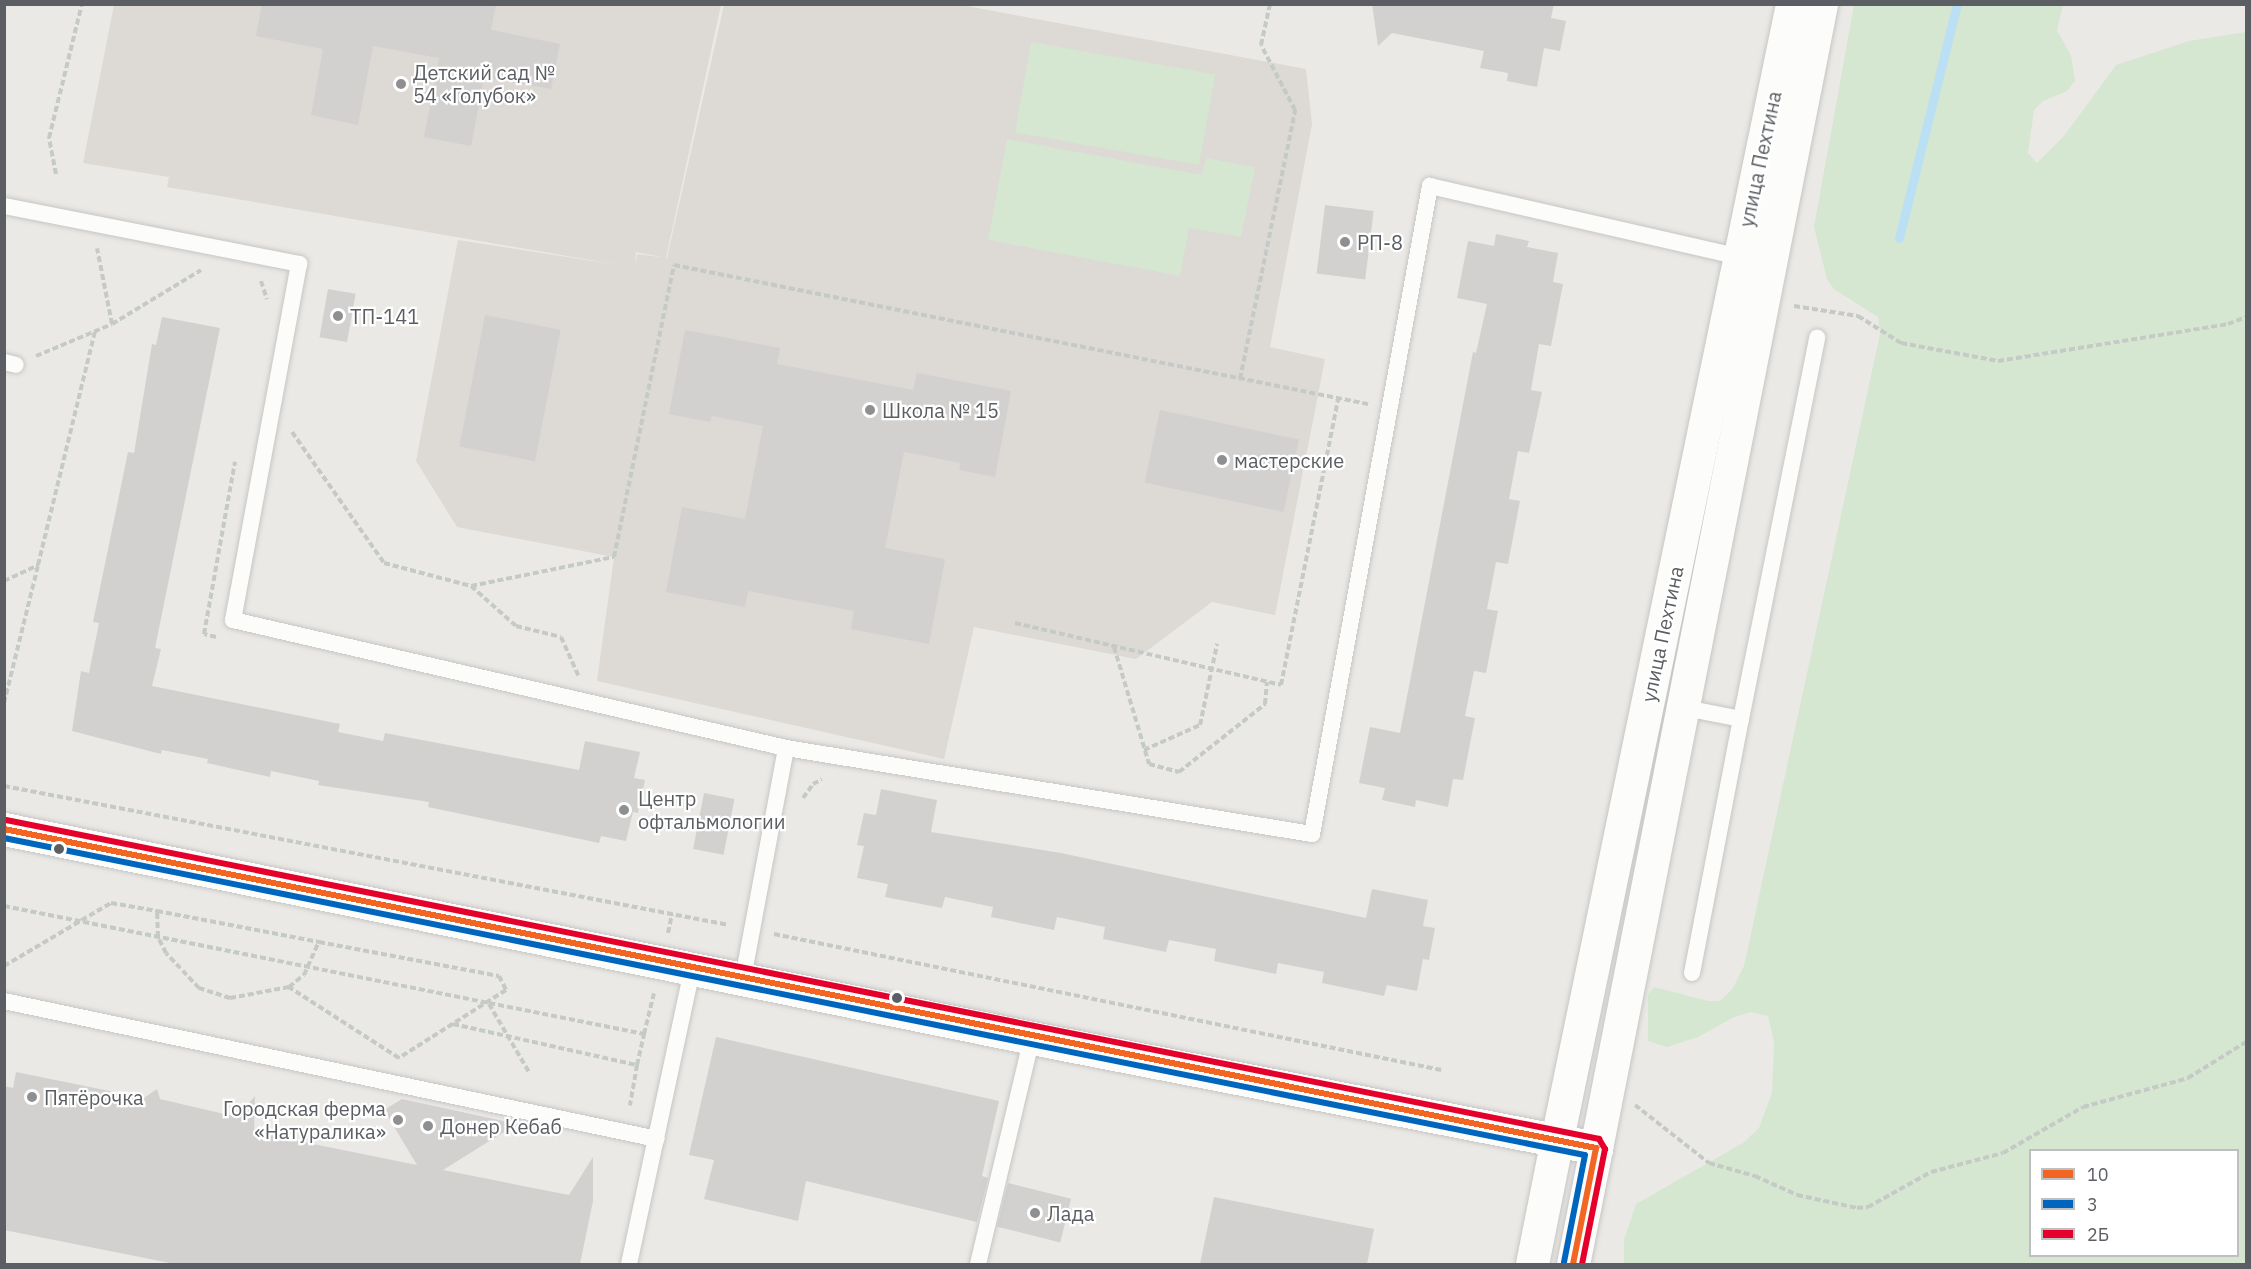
<!DOCTYPE html>
<meta charset="utf-8">
<style>
body{margin:0}
#map{position:relative;width:2251px;height:1269px;overflow:hidden;background:#ebe9e5;font-family:"IBM Plex Sans",sans-serif}
div>[style]{position:absolute}
[style*='--x']{left:calc(var(--x)*1px);top:calc(var(--y)*1px);width:calc(var(--w)*1px);rotate:calc(var(--a)*1deg)}
.education>*{inset:0;background:#ddd9d5}
.green>*{inset:0;background:#d5e6d1;transform-origin:0 0}
.stream>*{height:9px;margin:-4.5px;padding:0 4.5px;transform-origin:4.5px;border-radius:4.5px;background:#bbe0f4}
.building>*{inset:0;background:#d2d1cf;transform-origin:0 0}
.path>*{height:4px;margin-top:-2px;transform-origin:0;background:repeating-linear-gradient(90deg,#c5cac7 0 6px,transparent 0 9px)}
.roads{filter:drop-shadow(0 0 2px #c6c6c6) drop-shadow(0 0 2px #c6c6c6)}
.service>*{height:16px;margin:-8px;padding:0 8px;transform-origin:8px;border-radius:8px;background:#fcfcfb}
.minor>*{height:33px;margin:-16.5px;padding:0 16.5px;transform-origin:16.5px;border-radius:16.5px;background:#fcfcfb}
.tertiary>*{height:33px;margin:-16.5px;padding:0 16.5px;transform-origin:16.5px;border-radius:16.5px;background:#fcfcfb}
.bus-1>*{height:6px;margin:-3px;padding:0 3px;transform-origin:3px;border-radius:3px;background:#f26522}
.bus-2>*{height:6px;margin:-3px;padding:0 3px;transform-origin:3px;border-radius:3px;background:#0065bd}
.bus-3>*{height:6px;margin:-3px;padding:0 3px;transform-origin:3px;border-radius:3px;background:#e4002b}
.dots>*{width:16px;height:16px;translate:-50% -50%;box-sizing:border-box;border:3px solid #fff;border-radius:50%}
span{translate:-50% -50%;white-space:nowrap;text-align:center;line-height:1.15;-webkit-text-stroke:4.5px #fff;paint-order:stroke}
.poi-label{font-size:20px;color:#5b5f63}
.left{translate:0 -50%;text-align:left}
.right{translate:-100% -50%;text-align:right}
.street-label{font-size:20px;color:#5b5f63}
.frame{position:absolute;inset:0;border:6px solid #5b5f63;pointer-events:none}
.legend{position:absolute;left:2029px;top:1149px;width:210px;height:108px;box-sizing:border-box;background:#fff;border:2px solid #bdbfc1;margin:0;padding:8px 10px;list-style:none;font-size:18px;color:#5b5f63}
.legend li{display:flex;align-items:center;gap:12px;height:30px}
.legend b{width:30px;border:2px solid #bdbfc1}
</style>
<div id="map">
<div class="education">
<div style="clip-path:polygon(114px 5px,721px 5px,666px 258px,636px 252px,635px 268px,637px 254px,667px 258px,724px 5px,961px 5px,1306px 69px,1312px 124px,1270px 347px,1325px 359px,1275px 615px,1212px 602px,1136px 659px,974px 627px,944px 759px,597px 681px,614px 557px,457px 527px,416px 461px,458px 240px,625px 266px,167px 187px,169px 177px,83px 163px)"></div>
</div>
<div class="green">
<div style="clip-path:polygon(evenodd,1854px 5px,2063px 5px,2057px 30px,2071px 56px,2075px 81px,2067px 91px,2043px 101px,2034px 110px,2028px 153px,2037px 163px,2064px 136px,2116px 65px,2189px 41px,2246px 32px,2246px 1264px,1624px 1264px,1624px 1240px,1636px 1204px,1743px 1143px,1759px 1128px,1772px 1093px,1774px 1042px,1768px 1016px,1751px 1012px,1732px 1018px,1698px 1037px,1667px 1047px,1648px 1041px,1648px 995px,1654px 987px,1708px 1001px,1720px 1001px,1733px 988px,1744px 966px,1880px 334px,1878px 317px,1834px 289px,1827px 279px,1814px 227px,1854px 5px,2030px 1150px,2238px 1150px,2238px 1256px,2030px 1256px,2030px 1150px)"></div>
<div style="left:1031px;top:42px;width:187px;height:92px;rotate:10deg"></div>
<div style="clip-path:polygon(1007px 139px,1202px 175px,1206px 158px,1255px 167px,1241px 237px,1189px 228px,1180px 276px,988px 240px)"></div>
</div>
<div class="stream">
<div style="--x:1899;--y:238;--w:241;--a:-76.1"></div>
</div>
<div class="building">
<div style="clip-path:polygon(262px 4px,496px 4px,491px 30px,560px 44px,551px 89px,484px 77px,471px 146px,424px 137px,439px 58px,373px 46px,358px 125px,311px 115px,323px 49px,256px 36px)"></div>
<div style="clip-path:polygon(1372px 4px,1554px 4px,1551px 18px,1566px 21px,1560px 51px,1544px 48px,1537px 87px,1507px 81px,1508px 73px,1480px 68px,1484px 51px,1392px 33px,1378px 46px)"></div>
<div style="left:1325px;top:205px;width:49px;height:69px;rotate:7deg"></div>
<div style="clip-path:polygon(1496px 234px,1529px 241px,1527px 247px,1558px 253px,1553px 282px,1563px 284px,1551px 346px,1539px 344px,1531px 390px,1542px 392px,1529px 453px,1518px 451px,1509px 499px,1520px 501px,1508px 564px,1496px 562px,1487px 609px,1498px 611px,1486px 673px,1474px 671px,1465px 716px,1475px 718px,1463px 780px,1453px 779px,1448px 807px,1416px 800px,1415px 807px,1382px 800px,1385px 788px,1359px 783px,1370px 727px,1400px 733px,1473px 352px,1476px 353px,1487px 304px,1457px 298px,1468px 241px,1494px 246px)"></div>
<div style="left:328px;top:289px;width:28px;height:49px;rotate:10deg"></div>
<div style="left:485px;top:315px;width:77px;height:134px;rotate:11deg"></div>
<div style="clip-path:polygon(162px 317px,220px 328px,155px 648px,161px 649px,152px 686px,340px 724px,338px 732px,383px 741px,385px 733px,579px 770px,585px 741px,640px 752px,634px 778px,645px 780px,638px 813px,633px 812px,626px 841px,601px 836px,599px 843px,428px 807px,429px 802px,318px 785px,319px 781px,271px 771px,270px 777px,207px 763px,208px 759px,162px 750px,161px 754px,72px 731px,81px 671px,89px 673px,99px 623px,93px 622px,128px 452px,134px 453px,152px 344px,156px 345px)"></div>
<div style="clip-path:polygon(685px 330px,780px 348px,777px 364px,913px 390px,917px 373px,1011px 391px,995px 477px,959px 470px,961px 463px,904px 452px,885px 548px,945px 559px,929px 644px,851px 629px,854px 611px,748px 591px,745px 607px,666px 592px,682px 507px,745px 519px,763px 426px,712px 416px,710px 422px,669px 414px)"></div>
<div style="left:1160px;top:410px;width:142px;height:74px;rotate:12deg"></div>
<div style="clip-path:polygon(881px 789px,937px 800px,931px 832px,1061px 853px,1366px 918px,1372px 889px,1428px 900px,1423px 926px,1435px 928px,1429px 960px,1423px 959px,1417px 991px,1387px 985px,1384px 996px,1322px 983px,1324px 972px,1278px 963px,1276px 974px,1214px 961px,1216px 949px,1169px 940px,1166px 952px,1103px 939px,1105px 927px,1057px 917px,1054px 930px,991px 917px,993px 907px,945px 897px,942px 908px,885px 897px,888px 884px,857px 878px,864px 846px,857px 845px,864px 813px,876px 815px)"></div>
<div style="left:704px;top:793px;width:31px;height:57px;rotate:11deg"></div>
<div style="clip-path:polygon(716px 1037px,999px 1101px,982px 1176px,988px 1178px,977px 1222px,806px 1181px,798px 1221px,704px 1199px,714px 1160px,689px 1155px)"></div>
<div style="clip-path:polygon(16px 1072px,144px 1098px,157px 1089px,160px 1099px,237px 1117px,255px 1096px,254px 1132px,417px 1165px,384px 1110px,402px 1099px,517px 1124px,443px 1170px,569px 1195px,593px 1157px,593px 1201px,580px 1264px,175px 1264px,4px 1230px,4px 1086px,13px 1088px)"></div>
<div style="left:1008px;top:1183px;width:65px;height:45px;rotate:14deg"></div>
<div style="clip-path:polygon(1214px 1197px,1374px 1229px,1367px 1264px,1200px 1264px)"></div>
</div>
<div class="path">
<div style="--x:56;--y:174;--w:37;--a:-101"></div>
<div style="--x:49;--y:138;--w:138;--a:-76.2"></div>
<div style="--x:261;--y:281;--w:19;--a:72"></div>
<div style="--x:1794;--y:306;--w:65;--a:8.9"></div>
<div style="--x:1858;--y:316;--w:51;--a:32.1"></div>
<div style="--x:1901;--y:343;--w:99;--a:10.5"></div>
<div style="--x:1998;--y:361;--w:233;--a:-9.1"></div>
<div style="--x:2228;--y:324;--w:19;--a:-21"></div>
<div style="--x:112;--y:324;--w:104;--a:-31.2"></div>
<div style="--x:36;--y:356;--w:82;--a:-22.8"></div>
<div style="--x:112;--y:324;--w:77;--a:-101.2"></div>
<div style="--x:1240;--y:379;--w:275;--a:-78.4"></div>
<div style="--x:1295;--y:110;--w:73;--a:-117.6"></div>
<div style="--x:1261;--y:45;--w:42;--a:-77.6"></div>
<div style="--x:292;--y:432;--w:160;--a:54.9"></div>
<div style="--x:384;--y:563;--w:90;--a:14.8"></div>
<div style="--x:471;--y:586;--w:60;--a:41.6"></div>
<div style="--x:516;--y:626;--w:46;--a:13.7"></div>
<div style="--x:561;--y:637;--w:44;--a:65.8"></div>
<div style="--x:4;--y:581;--w:38;--a:-25"></div>
<div style="--x:38;--y:565;--w:241;--a:-76.3"></div>
<div style="--x:471;--y:586;--w:146;--a:-11.5"></div>
<div style="--x:614;--y:557;--w:298;--a:-78.4"></div>
<div style="--x:674;--y:265;--w:708;--a:11.33"></div>
<div style="--x:1015;--y:623;--w:273;--a:13.1"></div>
<div style="--x:1281;--y:685;--w:291;--a:-78.7"></div>
<div style="--x:216;--y:637;--w:12;--a:-166"></div>
<div style="--x:204;--y:634;--w:175;--a:-79.8"></div>
<div style="--x:1114;--y:647;--w:122;--a:73.3"></div>
<div style="--x:1149;--y:764;--w:31;--a:15"></div>
<div style="--x:1179;--y:772;--w:110;--a:-38.3"></div>
<div style="--x:1265;--y:704;--w:22;--a:-85"></div>
<div style="--x:4;--y:703;--w:141;--a:-76.1"></div>
<div style="--x:1144;--y:750;--w:61;--a:-24.1"></div>
<div style="--x:1200;--y:725;--w:83;--a:-78.1"></div>
<div style="--x:4;--y:786;--w:738;--a:10.85"></div>
<div style="--x:803;--y:798;--w:17;--a:-54"></div>
<div style="--x:813;--y:784;--w:10;--a:-29"></div>
<div style="--x:4;--y:906;--w:653;--a:11.31"></div>
<div style="--x:644;--y:1034;--w:42;--a:-76.3"></div>
<div style="--x:668;--y:933;--w:19;--a:-78"></div>
<div style="--x:774;--y:934;--w:681;--a:11.52"></div>
<div style="--x:4;--y:966;--w:124;--a:-30.5"></div>
<div style="--x:111;--y:903;--w:47;--a:9.9"></div>
<div style="--x:157;--y:911;--w:165;--a:10.8"></div>
<div style="--x:319;--y:942;--w:183;--a:10.7"></div>
<div style="--x:499;--y:976;--w:16;--a:63"></div>
<div style="--x:506;--y:990;--w:127;--a:147.6"></div>
<div style="--x:399;--y:1058;--w:131;--a:-147.2"></div>
<div style="--x:289;--y:987;--w:60;--a:169.4"></div>
<div style="--x:230;--y:998;--w:33;--a:-162"></div>
<div style="--x:199;--y:988;--w:48;--a:-133.3"></div>
<div style="--x:166;--y:953;--w:18;--a:-117"></div>
<div style="--x:158;--y:937;--w:26;--a:-92"></div>
<div style="--x:289;--y:987;--w:19;--a:-39"></div>
<div style="--x:304;--y:975;--w:36;--a:-66"></div>
<div style="--x:489;--y:1004;--w:81;--a:59.6"></div>
<div style="--x:453;--y:1024;--w:189;--a:12.6"></div>
<div style="--x:637;--y:1065;--w:41;--a:99.9"></div>
<div style="--x:637;--y:1065;--w:32;--a:-77"></div>
<div style="--x:1635;--y:1105;--w:94;--a:38.1"></div>
<div style="--x:1709;--y:1163;--w:48;--a:15.8"></div>
<div style="--x:1755;--y:1176;--w:46;--a:24.3"></div>
<div style="--x:1797;--y:1195;--w:61;--a:12.2"></div>
<div style="--x:1857;--y:1208;--w:11;--a:-5"></div>
<div style="--x:1868;--y:1207;--w:72;--a:-29.1"></div>
<div style="--x:1931;--y:1172;--w:74;--a:-14.8"></div>
<div style="--x:2003;--y:1153;--w:92;--a:-29.9"></div>
<div style="--x:2083;--y:1107;--w:109;--a:-15.4"></div>
<div style="--x:2188;--y:1078;--w:68;--a:-31.8"></div>
</div>
<div class="roads">
<div class="service">
<div style="--x:4;--y:206;--w:301;--a:11.1"></div>
<div style="--x:299;--y:264;--w:362;--a:100.5"></div>
<div style="--x:233;--y:620;--w:568;--a:13.03"></div>
<div style="--x:786;--y:748;--w:533;--a:9.29"></div>
<div style="--x:1312;--y:834;--w:659;--a:-79.68"></div>
<div style="--x:1430;--y:186;--w:323;--a:12.9"></div>
<div style="--x:4;--y:362;--w:12;--a:14"></div>
<div style="--x:1680;--y:707;--w:62;--a:11.1"></div>
<div style="--x:1741;--y:719;--w:389;--a:-78.7"></div>
<div style="--x:1692;--y:973;--w:259;--a:-79.1"></div>
<div style="--x:743;--y:978;--w:234;--a:-79.4"></div>
<div style="--x:4;--y:1001;--w:667;--a:11.93"></div>
<div style="--x:629;--y:1264;--w:302;--a:-77.9"></div>
<div style="--x:978;--y:1264;--w:232;--a:-76.6"></div>
</div>
<div class="minor">
<div style="--x:1557;--y:1139;--w:1159;--a:-78.3"></div>
<div style="--x:1596;--y:1148;--w:1166;--a:-78.87"></div>
</div>
<div class="tertiary">
<div style="--x:4;--y:829;--w:1049;--a:11.49"></div>
<div style="--x:1032;--y:1038;--w:575;--a:11.04"></div>
<div style="--x:1596;--y:1148;--w:118;--a:101.2"></div>
<div style="--x:1532;--y:1264;--w:127;--a:-78.7"></div>
</div>
</div>
<div class="bus-1">
<div style="--x:4;--y:829;--w:1624;--a:11.33"></div>
<div style="--x:1596;--y:1148;--w:118;--a:101.2"></div>
</div>
<div class="bus-2">
<div style="--x:4;--y:838;--w:1612;--a:11.34"></div>
<div style="--x:1585;--y:1155;--w:109;--a:101.1"></div>
</div>
<div class="bus-3">
<div style="--x:6;--y:820;--w:1625;--a:11.32"></div>
<div style="--x:1599;--y:1139;--w:12;--a:59"></div>
<div style="--x:1605;--y:1149;--w:117;--a:101.3"></div>
</div>
<div class="dots">
<div style="left:401px;top:84px;background:#8d8f90"></div>
<div style="left:1345px;top:242px;background:#8d8f90"></div>
<div style="left:338px;top:316px;background:#8d8f90"></div>
<div style="left:870px;top:410px;background:#8d8f90"></div>
<div style="left:1222px;top:460px;background:#8d8f90"></div>
<div style="left:624px;top:810px;background:#8d8f90"></div>
<div style="left:59px;top:849px;background:#5b5f63"></div>
<div style="left:897px;top:998px;background:#5b5f63"></div>
<div style="left:32px;top:1097px;background:#8d8f90"></div>
<div style="left:398px;top:1120px;background:#8d8f90"></div>
<div style="left:428px;top:1126px;background:#8d8f90"></div>
<div style="left:1035px;top:1213px;background:#8d8f90"></div>
</div>
<div class="poi-label">
<span class="left" style="left:413px;top:84px">Детский сад №<br>54 «Голубок»</span>
<span class="left" style="left:1357px;top:242px">РП-8</span>
<span class="left" style="left:350px;top:316px">ТП-141</span>
<span class="left" style="left:882px;top:410px">Школа № 15</span>
<span class="left" style="left:1234px;top:460px">мастерские</span>
<span class="left" style="left:638px;top:810px">Центр<br>офтальмологии</span>
<span class="left" style="left:44px;top:1097px">Пятёрочка</span>
<span class="right" style="left:386px;top:1120px">Городская ферма<br>«Натуралика»</span>
<span class="left" style="left:440px;top:1126px">Донер Кебаб</span>
<span class="left" style="left:1047px;top:1213px">Лада</span>
</div>
<div class="street-label">
<span style="left:1760px;top:159px;rotate:-78deg">улица Пехтина</span>
<span style="left:1662px;top:634px;rotate:-78deg">улица Пехтина</span>
</div>
<div class="frame"></div>
<ul class="legend">
<li><b style="height:8px;background:#f26522"></b>10</li>
<li><b style="height:8px;background:#0065bd"></b>3</li>
<li><b style="height:8px;background:#e4002b"></b>2Б</li>
</ul>
</div>
